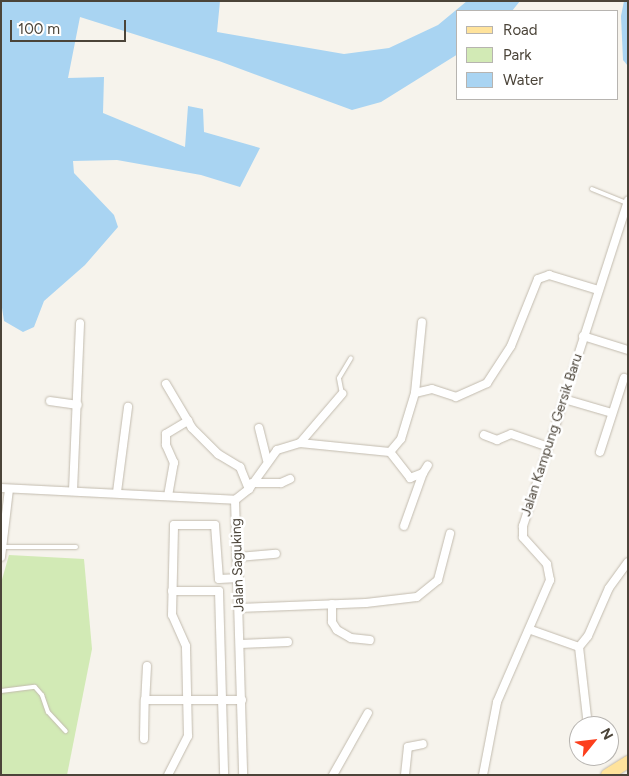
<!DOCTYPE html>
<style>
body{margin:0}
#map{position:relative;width:629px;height:776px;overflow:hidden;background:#f6f3ec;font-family:Figtree,sans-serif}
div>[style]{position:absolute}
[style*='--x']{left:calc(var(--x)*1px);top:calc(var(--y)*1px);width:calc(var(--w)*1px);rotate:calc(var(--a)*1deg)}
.green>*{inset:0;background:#d2eab5}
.water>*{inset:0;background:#a9d4f2}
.roads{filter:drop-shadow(0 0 1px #c2bbae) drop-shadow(0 0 1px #c2bbae)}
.lane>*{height:4px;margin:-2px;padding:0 2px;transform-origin:2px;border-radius:2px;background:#fff}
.street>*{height:8px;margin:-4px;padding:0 4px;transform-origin:4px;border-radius:4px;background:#fff}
.primary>*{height:12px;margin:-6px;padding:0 6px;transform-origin:6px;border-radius:6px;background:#ffe39c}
span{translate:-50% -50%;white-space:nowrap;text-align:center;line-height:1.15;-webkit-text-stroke:5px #fff;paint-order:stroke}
.street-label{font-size:14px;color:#4b4439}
.frame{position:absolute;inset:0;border:2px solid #4b4439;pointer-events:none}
.legend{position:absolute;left:456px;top:10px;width:162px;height:90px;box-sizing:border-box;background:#fff;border:1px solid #b7b4b0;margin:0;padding:6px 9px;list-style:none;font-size:15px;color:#4b4439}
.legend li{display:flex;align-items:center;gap:10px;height:25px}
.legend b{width:25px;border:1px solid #b7b4b0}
.north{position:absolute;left:569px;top:716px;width:50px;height:50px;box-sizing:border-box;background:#fff;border:1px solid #b7b4b0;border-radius:50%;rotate:61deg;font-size:14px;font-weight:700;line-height:20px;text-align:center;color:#4b4439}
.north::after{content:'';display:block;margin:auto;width:18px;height:22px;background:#fc3f1d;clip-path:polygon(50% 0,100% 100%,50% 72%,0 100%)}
.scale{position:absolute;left:10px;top:20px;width:116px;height:22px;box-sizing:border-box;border:2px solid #4b4439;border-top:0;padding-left:6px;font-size:15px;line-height:18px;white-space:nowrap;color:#4b4439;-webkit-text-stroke:4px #fff;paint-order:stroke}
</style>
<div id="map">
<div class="green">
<div style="clip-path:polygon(9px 555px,84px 559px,92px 649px,67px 775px,1px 775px,1px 583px)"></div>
</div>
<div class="water">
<div style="clip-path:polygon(1px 1px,220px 1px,217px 32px,344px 54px,389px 48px,438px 25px,467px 1px,520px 1px,512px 11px,458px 11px,458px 54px,381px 102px,352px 110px,219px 61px,80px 17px,68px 78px,104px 77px,103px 113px,185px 147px,188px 106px,203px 109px,204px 132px,260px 148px,240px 187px,201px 175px,117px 160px,73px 161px,74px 173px,114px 215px,118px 227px,85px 265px,44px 301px,34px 327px,23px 332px,4px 321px,1px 301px)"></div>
<div style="clip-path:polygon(624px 1px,628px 1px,628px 66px,623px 60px,621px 16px)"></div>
</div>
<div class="roads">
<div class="lane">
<div style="--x:592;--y:189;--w:38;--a:22"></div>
<div style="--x:342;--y:394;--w:16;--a:-101"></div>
<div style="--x:339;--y:378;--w:23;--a:-59"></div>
<div style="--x:2;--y:547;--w:74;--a:0"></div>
<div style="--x:1;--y:691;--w:34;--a:-7"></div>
<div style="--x:35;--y:687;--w:11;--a:49"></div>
<div style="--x:42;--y:695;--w:18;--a:71"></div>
<div style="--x:48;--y:712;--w:26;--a:47"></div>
</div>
<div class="street">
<div style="--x:583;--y:336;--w:47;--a:17.3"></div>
<div style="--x:166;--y:384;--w:51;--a:59.4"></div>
<div style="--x:192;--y:428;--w:37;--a:45"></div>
<div style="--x:218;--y:454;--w:26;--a:31"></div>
<div style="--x:240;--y:467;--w:24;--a:68"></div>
<div style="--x:415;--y:393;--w:71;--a:-84.4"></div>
<div style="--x:564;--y:399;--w:50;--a:16.3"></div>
<div style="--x:50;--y:401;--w:28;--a:8"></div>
<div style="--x:259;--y:428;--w:33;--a:76"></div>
<div style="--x:484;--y:435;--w:14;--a:21"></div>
<div style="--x:497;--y:440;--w:15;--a:-23"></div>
<div style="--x:511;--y:434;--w:39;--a:19"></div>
<div style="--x:300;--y:443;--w:65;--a:-49.4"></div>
<div style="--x:390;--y:452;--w:33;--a:52"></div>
<div style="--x:410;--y:478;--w:14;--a:-21"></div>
<div style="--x:423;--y:473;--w:9;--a:-58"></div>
<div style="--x:600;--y:452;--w:78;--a:-72"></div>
<div style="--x:252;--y:483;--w:29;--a:0"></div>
<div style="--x:281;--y:483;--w:10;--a:-24"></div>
<div style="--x:1;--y:488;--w:234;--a:2.9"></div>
<div style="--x:73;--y:491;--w:168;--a:-87.6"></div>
<div style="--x:117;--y:492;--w:86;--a:-82.6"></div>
<div style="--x:168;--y:496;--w:34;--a:-80"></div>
<div style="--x:174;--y:463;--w:20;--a:-114"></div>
<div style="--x:166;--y:445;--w:11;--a:-90"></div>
<div style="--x:166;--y:434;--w:26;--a:-31"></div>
<div style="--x:235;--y:500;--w:18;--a:-38"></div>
<div style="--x:249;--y:489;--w:48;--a:-54.3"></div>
<div style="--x:277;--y:450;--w:24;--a:-17"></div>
<div style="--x:300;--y:443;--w:90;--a:5.7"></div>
<div style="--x:390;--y:452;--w:17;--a:-50"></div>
<div style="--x:401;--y:439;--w:48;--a:-73.1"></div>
<div style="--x:415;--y:393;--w:17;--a:-13"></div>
<div style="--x:432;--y:389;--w:25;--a:18"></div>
<div style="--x:456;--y:397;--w:34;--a:-24"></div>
<div style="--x:487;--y:383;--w:44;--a:-57"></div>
<div style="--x:511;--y:346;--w:72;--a:-68.1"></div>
<div style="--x:538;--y:279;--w:12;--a:-20"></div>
<div style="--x:549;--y:275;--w:51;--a:17"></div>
<div style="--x:235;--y:500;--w:275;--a:88.3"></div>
<div style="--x:404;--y:526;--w:56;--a:-70.3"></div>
<div style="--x:1;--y:557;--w:68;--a:-83.3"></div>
<div style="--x:238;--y:557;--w:38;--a:-5"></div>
<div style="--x:172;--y:591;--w:47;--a:0"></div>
<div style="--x:219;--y:591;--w:184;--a:88.4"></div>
<div style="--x:332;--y:604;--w:18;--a:90"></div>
<div style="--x:332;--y:622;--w:9;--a:58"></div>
<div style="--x:337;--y:630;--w:16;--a:30"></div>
<div style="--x:351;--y:638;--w:19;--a:6"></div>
<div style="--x:239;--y:608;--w:127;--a:-2.3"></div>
<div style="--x:366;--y:603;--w:51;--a:-6.7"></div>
<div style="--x:417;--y:597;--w:27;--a:-39"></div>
<div style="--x:438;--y:580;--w:48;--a:-75.4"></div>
<div style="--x:531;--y:630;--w:51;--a:19.5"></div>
<div style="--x:579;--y:647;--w:14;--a:-51"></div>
<div style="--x:588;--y:636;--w:52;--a:-66.4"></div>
<div style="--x:609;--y:588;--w:32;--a:-54"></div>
<div style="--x:240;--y:644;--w:48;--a:-2.4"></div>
<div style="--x:579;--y:647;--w:80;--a:83.5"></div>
<div style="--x:147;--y:666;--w:34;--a:93"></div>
<div style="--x:145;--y:700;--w:97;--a:0"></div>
<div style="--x:144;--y:739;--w:39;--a:-89"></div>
<div style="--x:168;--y:775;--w:44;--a:-62.9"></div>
<div style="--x:188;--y:736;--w:90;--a:-91.3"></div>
<div style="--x:186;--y:646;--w:34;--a:-114"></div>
<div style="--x:172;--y:615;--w:90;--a:-88.7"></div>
<div style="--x:174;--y:525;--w:41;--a:0"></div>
<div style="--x:215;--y:525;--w:54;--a:85.8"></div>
<div style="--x:219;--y:579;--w:20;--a:-3"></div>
<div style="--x:333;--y:775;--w:71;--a:-60.6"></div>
<div style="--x:405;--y:775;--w:28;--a:-84"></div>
<div style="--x:408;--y:747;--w:15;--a:-11"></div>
<div style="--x:483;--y:775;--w:74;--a:-79.1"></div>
<div style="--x:497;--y:702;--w:133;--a:-66.5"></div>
<div style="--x:550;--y:580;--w:16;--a:-101"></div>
<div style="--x:547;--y:564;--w:36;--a:-132"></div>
<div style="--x:523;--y:537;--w:11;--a:-90"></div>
<div style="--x:523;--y:526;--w:342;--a:-72.1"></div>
</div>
<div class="primary">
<div style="--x:607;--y:775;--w:25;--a:-32"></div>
</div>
</div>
<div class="street-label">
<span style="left:552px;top:435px;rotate:-72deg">Jalan Kampung Gersik Baru</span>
<span style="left:238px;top:565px;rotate:-92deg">Jalan Saguking</span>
</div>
<div class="frame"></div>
<ul class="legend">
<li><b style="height:6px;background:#ffe39c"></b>Road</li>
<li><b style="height:14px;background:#d2eab5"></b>Park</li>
<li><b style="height:14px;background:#a9d4f2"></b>Water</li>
</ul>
<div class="north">N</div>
<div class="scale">100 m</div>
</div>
